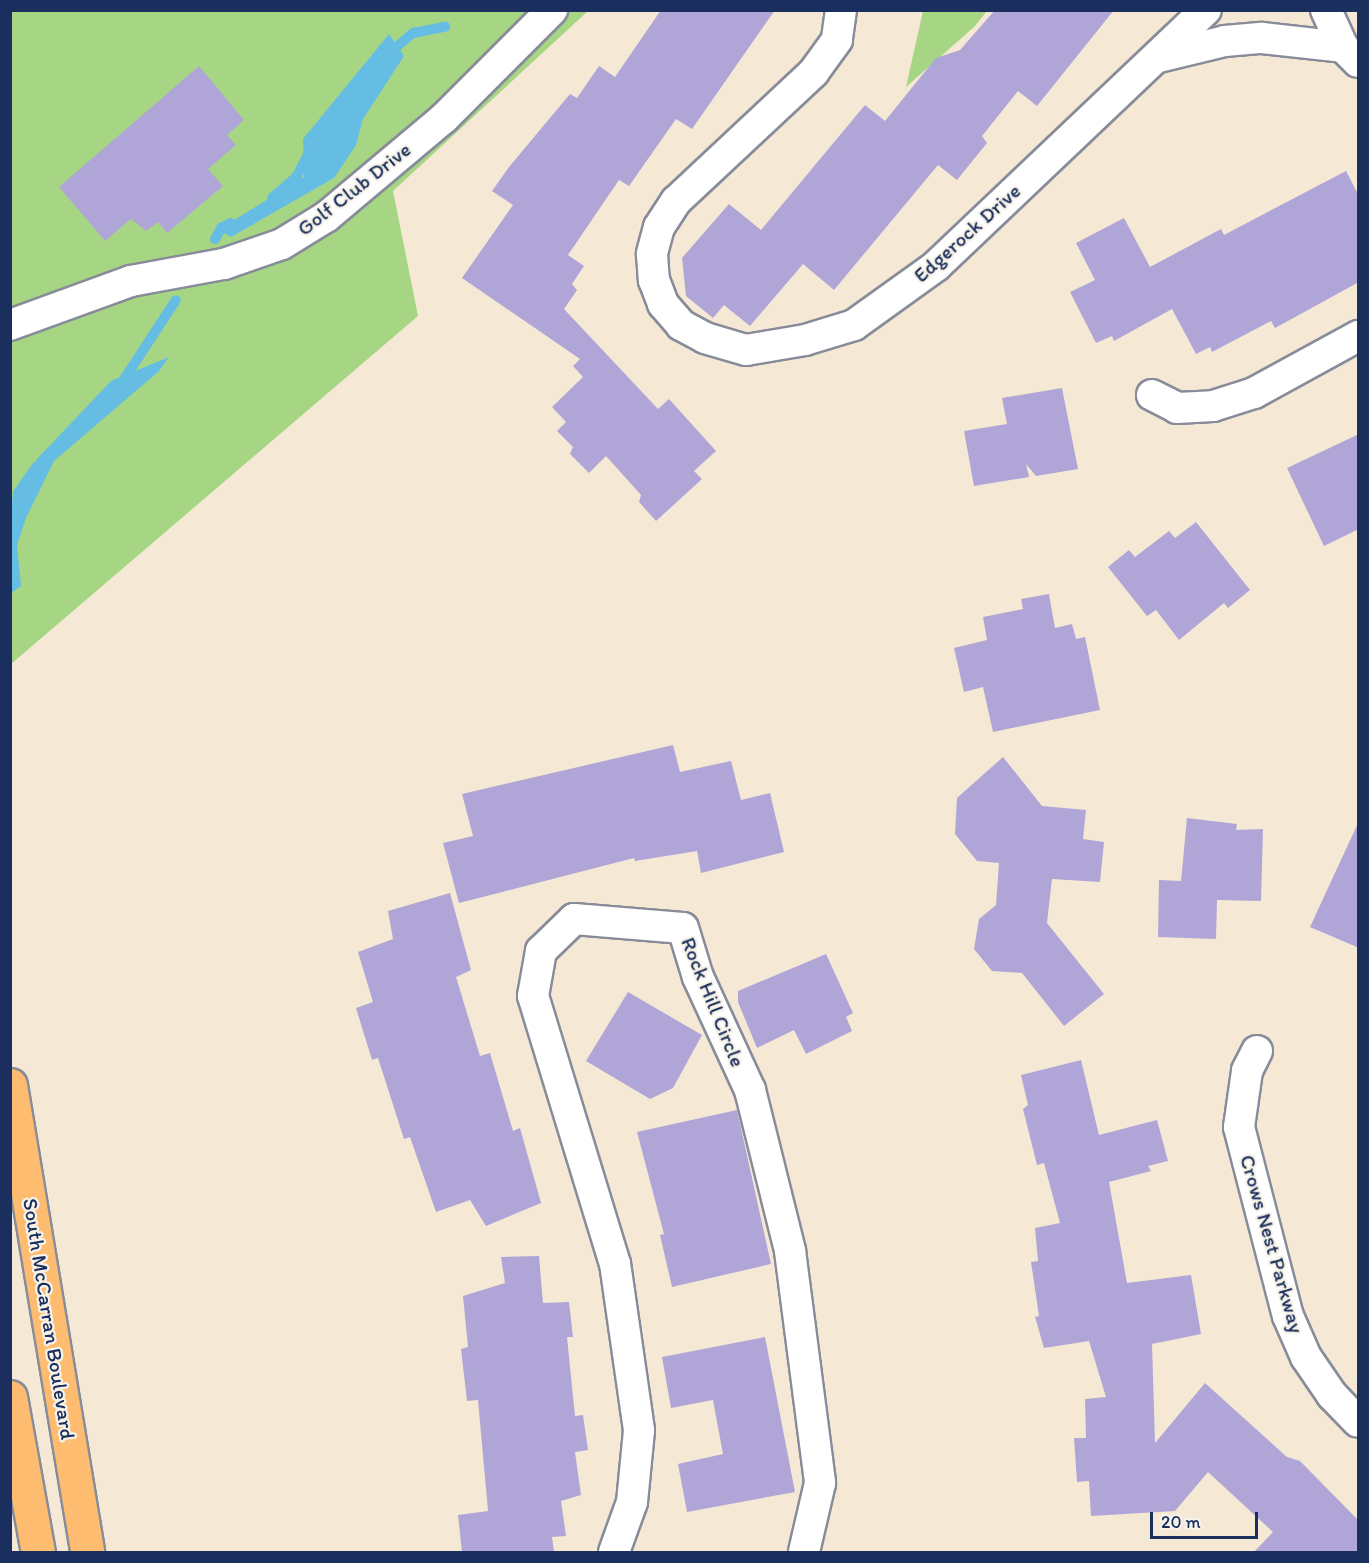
<!DOCTYPE html>
<style>
body{margin:0}
#map{position:relative;width:1369px;height:1563px;overflow:hidden;background:#f5e9d5;font-family:Itim,sans-serif}
div>[style]{position:absolute}
.green>*{inset:0;background:#a6d684}
.water>*{inset:0;background:#66bde3}
.stream>*{height:10px;margin:-5px;padding:0 5px;transform-origin:5px;border-radius:5px;background:#66bde3}
.building>*{inset:0;background:#afa6d7}
.roads{filter:drop-shadow(2px 0 #888c9a) drop-shadow(-2px 0 #888c9a) drop-shadow(0 2px #888c9a) drop-shadow(0 -2px #888c9a)}
.minor>*{height:30px;margin:-15px;padding:0 15px;transform-origin:15px;border-radius:15px;background:#fff}
.primary>*{height:33px;margin:-16.5px;padding:0 16.5px;transform-origin:16.5px;border-radius:16.5px;background:#fdbc70}
span{translate:-50% -50%;white-space:nowrap;text-align:center;line-height:1.15;-webkit-text-stroke:4.5px #f7f3e8;paint-order:stroke}
.street-label{font-size:21px;color:#1b2f5e}
.frame{position:absolute;inset:0;border:12px solid #1b2f5e;pointer-events:none}
.scale{position:absolute;left:1150px;top:1512px;width:108px;height:27px;box-sizing:border-box;border:3px solid #1b2f5e;border-top:0;padding-left:8px;font-size:18px;line-height:21px;white-space:nowrap;color:#1b2f5e;-webkit-text-stroke:4px #f7f3e8;paint-order:stroke}
</style>
<div id="map">
<div class="green">
<div style="clip-path:polygon(11px 11px,588px 11px,393px 191px,418px 316px,11px 664px)"></div>
<div style="clip-path:polygon(923px 11px,987px 11px,974px 27px,906px 87px)"></div>
</div>
<div class="water">
<div style="clip-path:polygon(389px 34px,404px 56px,363px 119px,356px 145px,334px 178px,231px 237px,218px 230px,304px 177px,303px 139px)"></div>
<div style="clip-path:polygon(169px 357px,159px 371px,54px 461px,26px 518px,17px 545px,21px 586px,11px 593px,11px 512px,37px 459px,111px 381px)"></div>
</div>
<div class="stream">
<div style="left:388px;top:54px;width:33px;rotate:-40deg"></div>
<div style="left:413px;top:33px;width:33px;rotate:-11deg"></div>
<div style="left:272px;top:198px;width:33px;rotate:-41deg"></div>
<div style="left:297px;top:176px;width:27px;rotate:-63deg"></div>
<div style="left:215px;top:239px;width:13px;rotate:-61deg"></div>
<div style="left:221px;top:228px;width:11px;rotate:-27deg"></div>
<div style="left:121px;top:384px;width:100px;rotate:-56.8deg"></div>
<div style="left:16px;top:515px;width:22px;rotate:-85deg"></div>
<div style="left:18px;top:493px;width:32px;rotate:-55deg"></div>
</div>
<div class="building">
<div style="clip-path:polygon(661px 10px,775px 10px,692px 129px,676px 119px,629px 186px,619px 180px,568px 255px,584px 266px,572px 284px,577px 290px,564px 309px,658px 409px,669px 399px,716px 451px,694px 471px,702px 479px,656px 521px,639px 502px,641px 495px,606px 456px,589px 473px,570px 454px,573px 447px,557px 431px,566px 422px,552px 407px,583px 377px,573px 366px,580px 359px,462px 278px,513px 205px,492px 191px,509px 167px,570px 94px,577px 98px,599px 66px,615px 77px)"></div>
<div style="clip-path:polygon(995px 10px,1114px 10px,1037px 106px,1018px 91px,982px 136px,987px 143px,957px 180px,938px 165px,834px 290px,803px 264px,750px 326px,724px 305px,713px 318px,686px 296px,682px 258px,729px 204px,761px 230px,865px 105px,885px 121px,936px 58px,960px 50px)"></div>
<div style="clip-path:polygon(199px 66px,244px 120px,227px 135px,236px 145px,208px 169px,223px 186px,167px 233px,158px 222px,146px 231px,131px 219px,105px 241px,59px 187px)"></div>
<div style="clip-path:polygon(1346px 171px,1359px 196px,1359px 282px,1275px 328px,1271px 321px,1212px 352px,1210px 347px,1196px 354px,1172px 309px,1114px 341px,1112px 336px,1096px 343px,1070px 292px,1095px 280px,1076px 243px,1124px 218px,1150px 267px,1221px 229px,1224px 235px)"></div>
<div style="clip-path:polygon(1062px 388px,1078px 469px,1036px 476px,1026px 464px,1029px 477px,974px 486px,964px 431px,1007px 424px,1002px 398px)"></div>
<div style="clip-path:polygon(1359px 434px,1359px 529px,1324px 546px,1287px 468px)"></div>
<div style="clip-path:polygon(1196px 522px,1250px 590px,1228px 608px,1224px 603px,1179px 640px,1156px 610px,1147px 616px,1108px 567px,1129px 550px,1135px 557px,1169px 531px,1175px 538px)"></div>
<div style="clip-path:polygon(1049px 594px,1055px 628px,1072px 624px,1076px 639px,1085px 637px,1100px 710px,993px 732px,983px 687px,964px 692px,954px 648px,987px 640px,983px 617px,1023px 609px,1021px 599px)"></div>
<div style="clip-path:polygon(673px 745px,680px 772px,731px 761px,741px 800px,770px 793px,784px 852px,701px 873px,697px 851px,635px 861px,634px 858px,459px 903px,443px 843px,473px 836px,462px 794px)"></div>
<div style="clip-path:polygon(1003px 757px,1042px 806px,1086px 810px,1083px 839px,1104px 842px,1100px 882px,1052px 879px,1047px 923px,1104px 994px,1064px 1026px,1022px 973px,992px 971px,974px 949px,979px 919px,996px 905px,999px 863px,977px 861px,955px 834px,957px 798px)"></div>
<div style="clip-path:polygon(1187px 818px,1237px 824px,1236px 830px,1263px 829px,1261px 901px,1217px 900px,1216px 939px,1158px 937px,1159px 880px,1181px 881px)"></div>
<div style="clip-path:polygon(1359px 821px,1359px 948px,1310px 927px)"></div>
<div style="clip-path:polygon(450px 893px,471px 970px,456px 977px,480px 1056px,490px 1053px,513px 1131px,520px 1128px,541px 1203px,486px 1226px,470px 1200px,436px 1212px,410px 1137px,404px 1139px,378px 1058px,372px 1060px,356px 1008px,373px 1002px,358px 952px,393px 939px,388px 911px)"></div>
<div style="clip-path:polygon(826px 954px,853px 1013px,846px 1017px,852px 1031px,806px 1054px,794px 1030px,757px 1048px,738px 1002px,738px 991px)"></div>
<div style="clip-path:polygon(628px 992px,702px 1035px,673px 1088px,650px 1099px,586px 1061px)"></div>
<div style="clip-path:polygon(1081px 1060px,1099px 1135px,1157px 1120px,1168px 1161px,1148px 1166px,1151px 1171px,1109px 1182px,1127px 1283px,1191px 1275px,1201px 1334px,1152px 1344px,1155px 1443px,1205px 1383px,1287px 1457px,1300px 1461px,1359px 1521px,1359px 1552px,1254px 1552px,1273px 1532px,1208px 1472px,1175px 1511px,1091px 1516px,1089px 1481px,1077px 1482px,1074px 1438px,1086px 1438px,1085px 1399px,1106px 1397px,1089px 1341px,1044px 1348px,1035px 1317px,1039px 1316px,1031px 1262px,1038px 1261px,1035px 1228px,1060px 1223px,1044px 1163px,1037px 1165px,1023px 1109px,1028px 1105px,1021px 1075px)"></div>
<div style="clip-path:polygon(737px 1110px,771px 1264px,672px 1287px,660px 1235px,664px 1234px,637px 1132px)"></div>
<div style="clip-path:polygon(539px 1256px,543px 1303px,569px 1302px,573px 1337px,567px 1337px,575px 1416px,583px 1415px,588px 1450px,575px 1452px,581px 1495px,561px 1501px,566px 1536px,552px 1537px,554px 1552px,462px 1552px,458px 1515px,488px 1511px,478px 1400px,467px 1401px,461px 1349px,468px 1347px,463px 1296px,505px 1283px,501px 1257px)"></div>
<div style="clip-path:polygon(765px 1337px,795px 1492px,687px 1512px,678px 1464px,723px 1454px,713px 1400px,671px 1408px,662px 1357px)"></div>
</div>
<div class="roads">
<div class="minor">
<div style="left:841px;top:10px;width:30px;rotate:98deg"></div>
<div style="left:837px;top:40px;width:39px;rotate:126deg"></div>
<div style="left:814px;top:72px;width:189px;rotate:136.9deg"></div>
<div style="left:676px;top:201px;width:31px;rotate:123deg"></div>
<div style="left:659px;top:227px;width:28px;rotate:105deg"></div>
<div style="left:652px;top:254px;width:26px;rotate:86deg"></div>
<div style="left:654px;top:280px;width:26px;rotate:69deg"></div>
<div style="left:663px;top:304px;width:28px;rotate:49deg"></div>
<div style="left:681px;top:325px;width:27px;rotate:28deg"></div>
<div style="left:705px;top:338px;width:43px;rotate:16.3deg"></div>
<div style="left:746px;top:350px;width:60px;rotate:-9.6deg"></div>
<div style="left:805px;top:340px;width:51px;rotate:-17deg"></div>
<div style="left:854px;top:325px;width:101px;rotate:-35.7deg"></div>
<div style="left:936px;top:266px;width:372px;rotate:-43.5deg"></div>
<div style="left:1326px;top:10px;width:41px;rotate:65.3deg"></div>
<div style="left:1343px;top:47px;width:21px;rotate:45deg"></div>
<div style="left:1159px;top:57px;width:68px;rotate:-13.6deg"></div>
<div style="left:1225px;top:41px;width:37px;rotate:-5deg"></div>
<div style="left:1262px;top:38px;width:81px;rotate:6.3deg"></div>
<div style="left:10px;top:325px;width:129px;rotate:-20deg"></div>
<div style="left:131px;top:281px;width:95px;rotate:-10.4deg"></div>
<div style="left:224px;top:264px;width:61px;rotate:-19deg"></div>
<div style="left:282px;top:244px;width:52px;rotate:-31.5deg"></div>
<div style="left:326px;top:217px;width:154px;rotate:-40deg"></div>
<div style="left:444px;top:118px;width:153px;rotate:-45deg"></div>
<div style="left:1152px;top:395px;width:28px;rotate:27deg"></div>
<div style="left:1177px;top:408px;width:36px;rotate:-3deg"></div>
<div style="left:1213px;top:406px;width:43px;rotate:-17.6deg"></div>
<div style="left:1254px;top:393px;width:119px;rotate:-28.7deg"></div>
<div style="left:1257px;top:1051px;width:22px;rotate:117deg"></div>
<div style="left:1247px;top:1071px;width:57px;rotate:98.1deg"></div>
<div style="left:1239px;top:1127px;width:195px;rotate:75.5deg"></div>
<div style="left:1288px;top:1316px;width:45px;rotate:66.3deg"></div>
<div style="left:1306px;top:1357px;width:46px;rotate:55.6deg"></div>
<div style="left:1332px;top:1395px;width:37px;rotate:46deg"></div>
<div style="left:614px;top:1552px;width:53px;rotate:-70.2deg"></div>
<div style="left:632px;top:1502px;width:72px;rotate:-84.4deg"></div>
<div style="left:639px;top:1430px;width:168px;rotate:-98.2deg"></div>
<div style="left:615px;top:1264px;width:280px;rotate:-107deg"></div>
<div style="left:533px;top:996px;width:46px;rotate:-79.9deg"></div>
<div style="left:541px;top:951px;width:46px;rotate:-44.1deg"></div>
<div style="left:574px;top:919px;width:109px;rotate:4.7deg"></div>
<div style="left:683px;top:928px;width:51px;rotate:73deg"></div>
<div style="left:698px;top:977px;width:124px;rotate:65.3deg"></div>
<div style="left:750px;top:1090px;width:166px;rotate:76deg"></div>
<div style="left:790px;top:1251px;width:234px;rotate:82.6deg"></div>
<div style="left:820px;top:1483px;width:71px;rotate:103.1deg"></div>
</div>
<div class="primary">
<div style="left:10px;top:1085px;width:473px;rotate:80.6deg"></div>
<div style="left:10px;top:1397px;width:158px;rotate:79.8deg"></div>
</div>
</div>
<div class="street-label">
<span style="left:354px;top:189px;rotate:-38deg">Golf Club Drive</span>
<span style="left:967px;top:233px;rotate:-42deg">Edgerock Drive</span>
<span style="left:713px;top:1002px;rotate:68deg">Rock Hill Circle</span>
<span style="left:1272px;top:1244px;rotate:74deg">Crows Nest Parkway</span>
<span style="left:49px;top:1319px;rotate:81deg">South McCarran Boulevard</span>
</div>
<div class="frame"></div>
<div class="scale">20 m</div>
</div>
